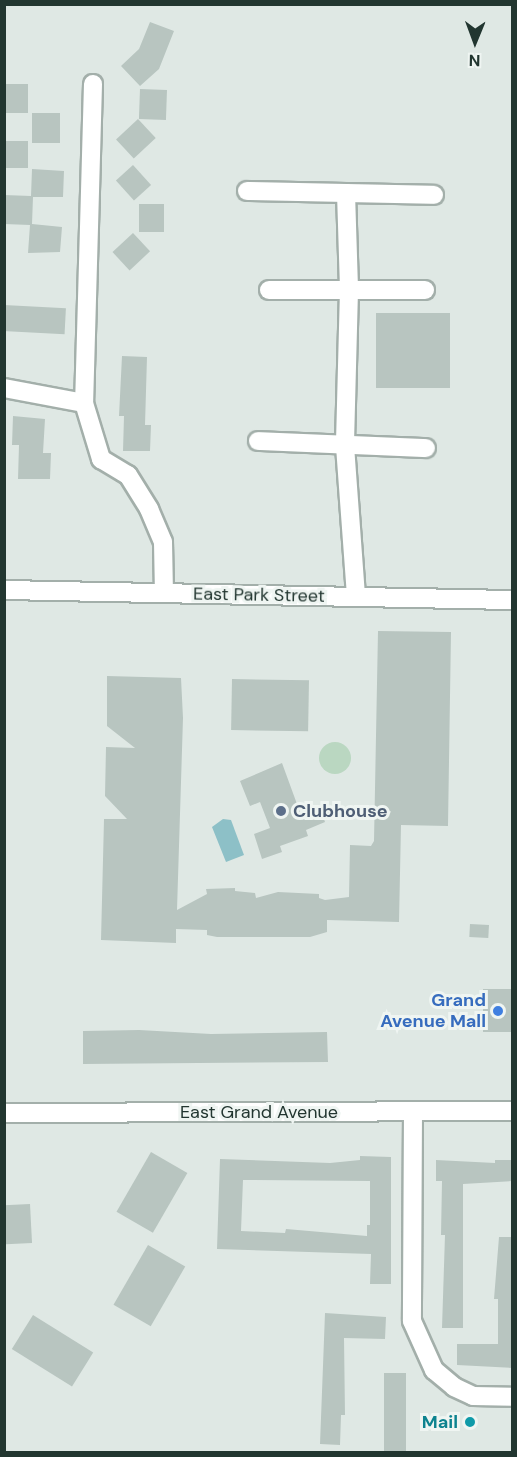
<!DOCTYPE html>
<style>
body{margin:0}
#map{position:relative;width:517px;height:1457px;overflow:hidden;background:#dfe8e4;font-family:"DM Sans",sans-serif}
div>[style]{position:absolute}
.green>*{inset:0;background:#bad7c1}
.round{border-radius:50%}
.water>*{inset:0;background:#8dc0c7}
.building>*{inset:0;background:#b8c5c0;transform-origin:0 0}
.roads{filter:drop-shadow(2px 0 #a3afaa) drop-shadow(-2px 0 #a3afaa) drop-shadow(0 2px #a3afaa) drop-shadow(0 -2px #a3afaa)}
.minor>*{height:18px;margin:-9px;padding:0 9px;transform-origin:9px;border-radius:9px;background:#fff}
.dots>*{width:16px;height:16px;translate:-50% -50%;box-sizing:border-box;border:3px solid #eff5f2;border-radius:50%}
span{translate:-50% -50%;white-space:nowrap;text-align:center;line-height:1.15;-webkit-text-stroke:6px #eff5f2;paint-order:stroke}
.street-label{font-size:18px;color:#223630}
.service-label{font-size:18px;color:#4e5e75;font-weight:700}
.left{translate:0 -50%;text-align:left}
.shop-label{font-size:18px;color:#366cbe;font-weight:700}
.right{translate:-100% -50%;text-align:right}
.culture-label{font-size:18px;color:#0d838f;font-weight:700}
.frame{position:absolute;inset:0;border:6px solid #223630;pointer-events:none}
.north{position:absolute;left:445px;top:12px;width:60px;height:60px;-webkit-text-stroke:4px #eff5f2;paint-order:stroke;rotate:181deg;font-size:16px;font-weight:700;line-height:24px;text-align:center;color:#223630}
.north::after{content:'';display:block;margin:auto;width:21px;height:27px;background:#223630;clip-path:polygon(50% 0,100% 100%,50% 72%,0 100%)}
</style>
<div id="map">
<div class="green">
<div class="round" style="left:319px;top:742px;width:32px;height:32px"></div>
</div>
<div class="water">
<div style="clip-path:polygon(223px 819px,231px 820px,244px 855px,226px 862px,212px 827px)"></div>
</div>
<div class="building">
<div style="clip-path:polygon(150px 22px,174px 31px,159px 69px,140px 86px,121px 66px,139px 49px)"></div>
<div style="left:4px;top:84px;width:24px;height:29px"></div>
<div style="left:140px;top:89px;width:27px;height:30px;rotate:2deg"></div>
<div style="left:32px;top:113px;width:28px;height:30px"></div>
<div style="left:138px;top:119px;width:26px;height:30px;rotate:47deg"></div>
<div style="left:4px;top:141px;width:24px;height:27px"></div>
<div style="left:133px;top:165px;width:27px;height:23px;rotate:48deg"></div>
<div style="clip-path:polygon(32px 169px,64px 171px,63px 197px,33px 197px,32px 224px,62px 227px,60px 252px,28px 253px,30px 225px,4px 224px,4px 195px,31px 196px)"></div>
<div style="left:139px;top:204px;width:25px;height:28px"></div>
<div style="left:133px;top:233px;width:25px;height:28px;rotate:47deg"></div>
<div style="left:4px;top:305px;width:62px;height:26px;rotate:3deg"></div>
<div style="left:376px;top:313px;width:74px;height:75px"></div>
<div style="clip-path:polygon(122px 356px,147px 357px,145px 425px,151px 425px,150px 451px,123px 451px,124px 416px,119px 416px)"></div>
<div style="clip-path:polygon(13px 416px,45px 419px,43px 453px,51px 453px,50px 479px,18px 479px,19px 445px,12px 445px)"></div>
<div style="clip-path:polygon(378px 631px,451px 632px,448px 826px,401px 825px,399px 922px,327px 920px,327px 932px,310px 937px,217px 937px,207px 935px,207px 930px,176px 929px,176px 943px,101px 940px,104px 819px,127px 819px,105px 796px,106px 747px,135px 748px,107px 726px,107px 676px,181px 678px,183px 718px,177px 910px,207px 894px,206px 889px,235px 888px,235px 891px,255px 893px,256px 898px,278px 892px,319px 894px,319px 898px,325px 900px,349px 897px,350px 845px,371px 846px,374px 841px)"></div>
<div style="left:232px;top:679px;width:77px;height:51px;rotate:1deg"></div>
<div style="clip-path:polygon(282px 763px,301px 815px,320px 808px,325px 822px,306px 830px,308px 836px,280px 846px,282px 852px,262px 859px,254px 834px,270px 828px,260px 802px,250px 806px,240px 781px)"></div>
<div style="left:470px;top:924px;width:19px;height:13px;rotate:3deg"></div>
<div style="left:483px;top:989px;width:30px;height:43px"></div>
<div style="clip-path:polygon(139px 1030px,211px 1034px,327px 1032px,328px 1062px,83px 1064px,83px 1031px)"></div>
<div style="left:151px;top:1152px;width:42px;height:69px;rotate:30deg"></div>
<div style="clip-path:polygon(evenodd,360px 1156px,391px 1157px,391px 1284px,370px 1284px,371px 1254px,217px 1249px,220px 1159px,330px 1163px,360px 1160px,360px 1156px,243px 1180px,370px 1181px,370px 1225px,367px 1225px,367px 1236px,286px 1229px,285px 1233px,241px 1231px,243px 1180px)"></div>
<div style="clip-path:polygon(436px 1160px,495px 1163px,495px 1160px,513px 1160px,513px 1181px,463px 1184px,463px 1328px,442px 1328px,445px 1235px,441px 1235px,442px 1181px,436px 1181px)"></div>
<div style="left:30px;top:1204px;width:39px;height:26px;rotate:87deg"></div>
<div style="clip-path:polygon(499px 1237px,513px 1237px,513px 1368px,457px 1365px,457px 1344px,498px 1344px,498px 1299px,494px 1299px)"></div>
<div style="left:148px;top:1245px;width:43px;height:69px;rotate:30deg"></div>
<div style="clip-path:polygon(325px 1313px,386px 1317px,385px 1339px,344px 1338px,345px 1415px,341px 1415px,340px 1445px,320px 1444px)"></div>
<div style="left:33px;top:1315px;width:71px;height:40px;rotate:32deg"></div>
<div style="left:384px;top:1373px;width:22px;height:79px"></div>
</div>
<div class="roads">
<div class="minor">
<div style="left:93px;top:84px;width:319px;rotate:91.6deg"></div>
<div style="left:84px;top:403px;width:59px;rotate:73.1deg"></div>
<div style="left:101px;top:459px;width:31px;rotate:31deg"></div>
<div style="left:128px;top:475px;width:40px;rotate:58deg"></div>
<div style="left:149px;top:509px;width:36px;rotate:67deg"></div>
<div style="left:163px;top:542px;width:51px;rotate:88.9deg"></div>
<div style="left:247px;top:191px;width:187px;rotate:1.2deg"></div>
<div style="left:346px;top:193px;width:97px;rotate:88.2deg"></div>
<div style="left:349px;top:290px;width:156px;rotate:91.5deg"></div>
<div style="left:345px;top:446px;width:151px;rotate:85.8deg"></div>
<div style="left:269px;top:290px;width:156px"></div>
<div style="left:4px;top:388px;width:81px;rotate:10.6deg"></div>
<div style="left:258px;top:441px;width:168px;rotate:2.4deg"></div>
<div style="left:4px;top:590px;width:508px;rotate:1.13deg"></div>
<div style="left:413px;top:1112px;width:209px;rotate:90.3deg"></div>
<div style="left:412px;top:1321px;width:54px;rotate:65.8deg"></div>
<div style="left:434px;top:1370px;width:26px;rotate:40deg"></div>
<div style="left:454px;top:1387px;width:21px;rotate:25deg"></div>
<div style="left:473px;top:1396px;width:39px;rotate:1deg"></div>
<div style="left:4px;top:1113px;width:508px;rotate:-0.23deg"></div>
</div>
</div>
<div class="dots">
<div style="left:281px;top:811px;background:#5c6f8a"></div>
<div style="left:498px;top:1011px;background:#3f7fe0"></div>
<div style="left:470px;top:1422px;background:#0f9aa8"></div>
</div>
<div class="street-label">
<span style="left:259px;top:595px;rotate:1deg">East Park Street</span>
<span style="left:259px;top:1112px">East Grand Avenue</span>
</div>
<div class="service-label">
<span class="left" style="left:293px;top:811px">Clubhouse</span>
</div>
<div class="shop-label">
<span class="right" style="left:486px;top:1011px">Grand<br>Avenue Mall</span>
</div>
<div class="culture-label">
<span class="right" style="left:458px;top:1422px">Mail</span>
</div>
<div class="frame"></div>
<div class="north">N</div>
</div>
